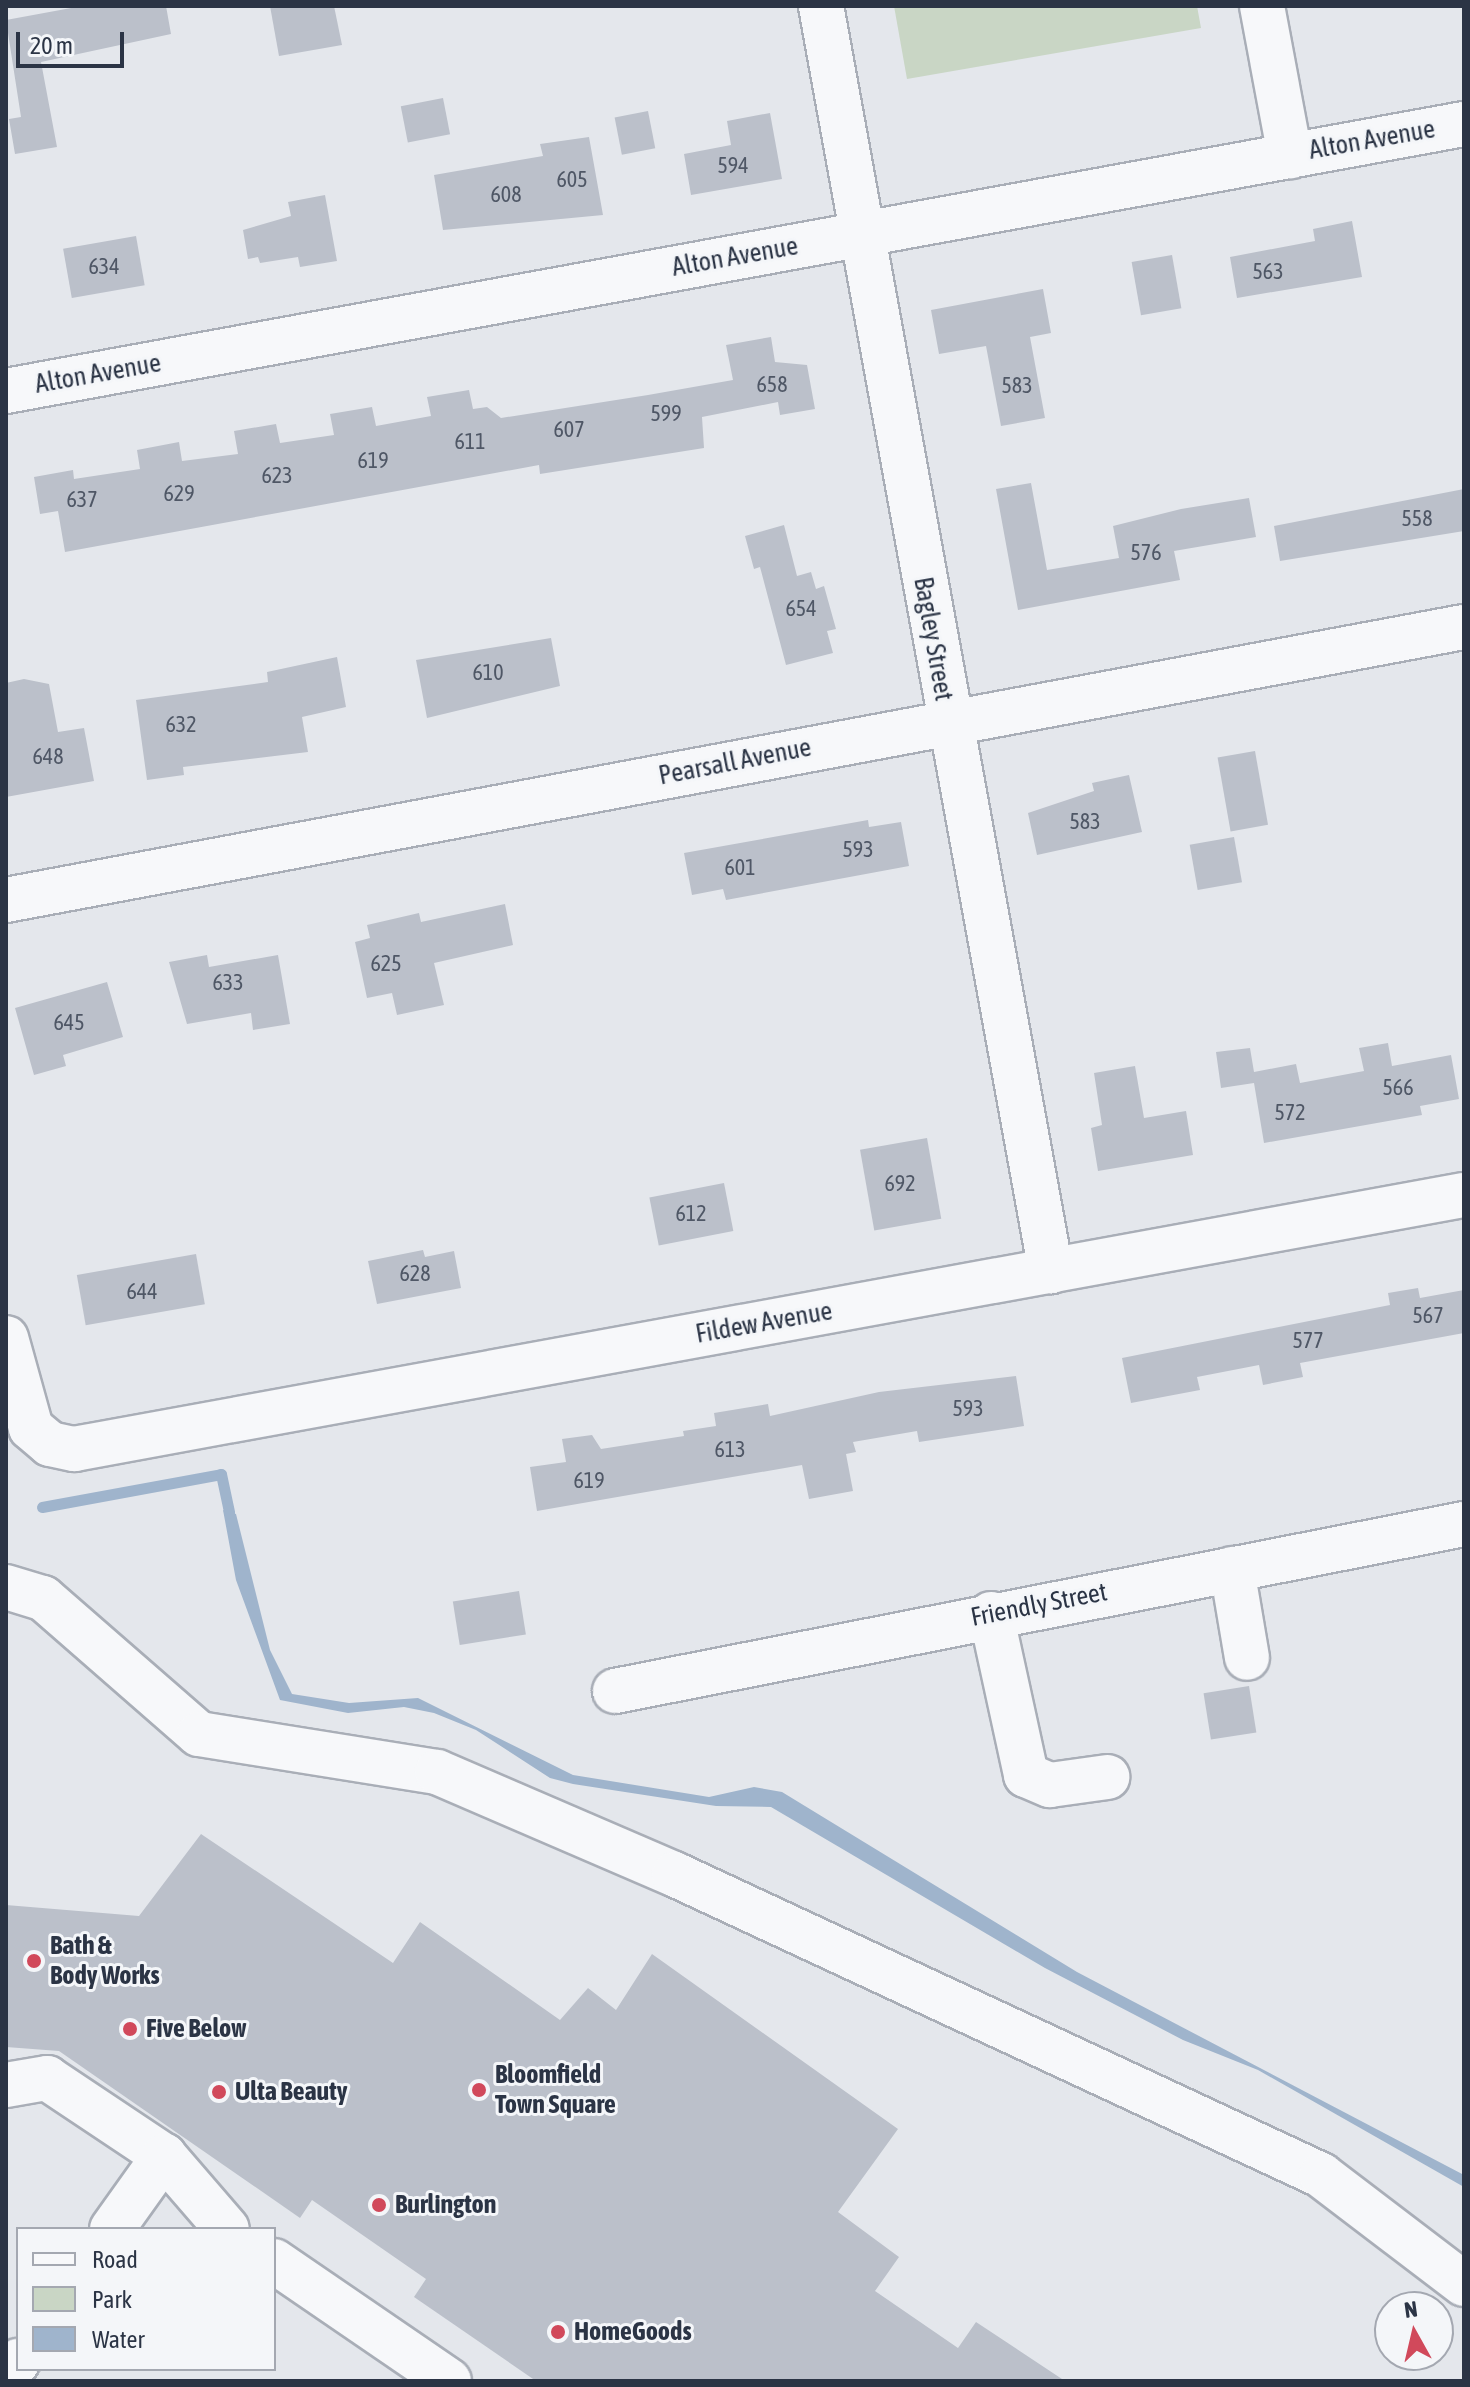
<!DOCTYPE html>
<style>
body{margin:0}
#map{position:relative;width:1470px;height:2387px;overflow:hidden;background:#e4e7ec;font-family:"Asap Condensed",sans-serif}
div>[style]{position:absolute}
.green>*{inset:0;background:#c9d6c5}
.water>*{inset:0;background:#9fb4cc}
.stream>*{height:11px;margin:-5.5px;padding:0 5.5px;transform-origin:5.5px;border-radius:5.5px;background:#9fb4cc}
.building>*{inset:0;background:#bbc0ca;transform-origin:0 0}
.roads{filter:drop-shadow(2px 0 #a9aeb7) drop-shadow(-2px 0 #a9aeb7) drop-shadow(0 2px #a9aeb7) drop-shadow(0 -2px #a9aeb7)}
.minor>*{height:44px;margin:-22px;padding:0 22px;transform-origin:22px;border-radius:22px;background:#f7f8fa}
.dots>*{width:22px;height:22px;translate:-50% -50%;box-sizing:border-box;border:4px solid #f4f6f9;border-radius:50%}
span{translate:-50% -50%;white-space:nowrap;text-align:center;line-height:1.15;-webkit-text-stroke:6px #f4f6f9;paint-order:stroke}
.number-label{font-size:22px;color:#4f5766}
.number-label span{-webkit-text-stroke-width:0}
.street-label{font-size:26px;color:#2b3445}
.poi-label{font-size:26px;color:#2b3445;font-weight:700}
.left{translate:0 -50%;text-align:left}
.frame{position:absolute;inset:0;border:8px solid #2b3445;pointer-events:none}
.legend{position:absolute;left:16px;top:2227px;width:260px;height:144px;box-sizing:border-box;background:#f4f6f9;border:2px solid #a4a8b1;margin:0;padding:10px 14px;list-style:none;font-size:24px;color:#2b3445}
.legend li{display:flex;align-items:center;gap:16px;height:40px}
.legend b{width:40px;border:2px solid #a4a8b1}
.north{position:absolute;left:1374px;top:2291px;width:80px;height:80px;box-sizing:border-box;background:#f4f6f9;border:2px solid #a4a8b1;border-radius:50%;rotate:352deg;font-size:22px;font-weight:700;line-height:32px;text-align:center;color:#2b3445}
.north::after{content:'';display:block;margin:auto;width:28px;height:36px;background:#d1495b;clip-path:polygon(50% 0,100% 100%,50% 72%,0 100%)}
.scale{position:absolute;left:16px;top:32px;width:108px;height:36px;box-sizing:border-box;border:4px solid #2b3445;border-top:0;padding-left:10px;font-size:24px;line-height:28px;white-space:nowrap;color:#2b3445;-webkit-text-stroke:6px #f4f6f9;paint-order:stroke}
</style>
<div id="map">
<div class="green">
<div style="clip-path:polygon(894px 6px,1197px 6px,1201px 28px,907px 79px)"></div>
</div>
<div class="water">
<div style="clip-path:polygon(223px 1510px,236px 1514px,270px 1650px,292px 1694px,349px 1703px,418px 1698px,573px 1775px,709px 1797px,754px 1787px,782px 1792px,1077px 1972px,1464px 2175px,1464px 2187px,1258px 2070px,1183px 2040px,1045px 1968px,771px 1807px,716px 1806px,573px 1784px,550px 1778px,476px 1730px,434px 1713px,404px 1707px,348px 1713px,280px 1700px,236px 1580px)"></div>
</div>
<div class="stream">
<div style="left:42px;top:1507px;width:182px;rotate:-10.4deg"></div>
<div style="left:221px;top:1474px;width:39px;rotate:78deg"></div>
</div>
<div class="building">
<div style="clip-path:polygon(82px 6px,166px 6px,171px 34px,41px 62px,57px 147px,15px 154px,9px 119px,21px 117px,6px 20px)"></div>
<div style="clip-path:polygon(270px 6px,334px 6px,342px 45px,279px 56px)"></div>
<div style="left:443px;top:98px;width:37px;height:43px;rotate:79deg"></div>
<div style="left:648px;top:111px;width:38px;height:34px;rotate:79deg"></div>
<div style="clip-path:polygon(770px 113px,782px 179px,691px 195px,684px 154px,731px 145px,727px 121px)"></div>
<div style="clip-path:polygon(589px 137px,603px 215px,443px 230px,434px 175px,543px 156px,540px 144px)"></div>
<div style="clip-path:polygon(325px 195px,337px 261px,300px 267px,298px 257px,260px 263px,258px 257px,248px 259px,243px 230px,291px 216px,288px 202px)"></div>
<div style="clip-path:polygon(1352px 221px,1362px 277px,1237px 298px,1230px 257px,1315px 241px,1313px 229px)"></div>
<div style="left:136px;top:236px;width:50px;height:74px;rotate:80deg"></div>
<div style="left:1172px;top:255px;width:54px;height:41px;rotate:80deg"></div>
<div style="clip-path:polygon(1043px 289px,1051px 333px,1030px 337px,1045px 418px,1001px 426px,986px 346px,939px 354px,931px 310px)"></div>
<div style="clip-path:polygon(771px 337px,775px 362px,807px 365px,815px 409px,780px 415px,778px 402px,702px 417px,704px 448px,540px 474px,539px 465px,65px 552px,58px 511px,40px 514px,34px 477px,73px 470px,74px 479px,140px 469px,137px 450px,179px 442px,182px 461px,238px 454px,234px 431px,276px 424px,280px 443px,334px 435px,330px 414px,372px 407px,376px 426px,431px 416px,427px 397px,469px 390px,473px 409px,487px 407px,501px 418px,648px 395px,733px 380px,726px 345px)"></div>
<div style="clip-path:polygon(1031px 483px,1047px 570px,1119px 558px,1113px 526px,1181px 509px,1249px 498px,1256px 537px,1174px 551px,1180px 580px,1018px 610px,996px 489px)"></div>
<div style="clip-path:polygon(1464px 489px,1464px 531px,1280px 561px,1274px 526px)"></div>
<div style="clip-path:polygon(784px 525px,797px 576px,811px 572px,816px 589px,824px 586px,836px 629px,827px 631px,833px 653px,786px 665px,760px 567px,754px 569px,745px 536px)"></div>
<div style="clip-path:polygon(551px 638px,560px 686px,427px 718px,416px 660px)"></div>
<div style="clip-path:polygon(337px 657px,346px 707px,302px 717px,308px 752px,183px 767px,184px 775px,147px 780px,136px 700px,268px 682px,267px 672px)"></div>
<div style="clip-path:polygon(24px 679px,49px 684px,58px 732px,84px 728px,94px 781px,6px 797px,6px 683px)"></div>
<div style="left:1255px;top:751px;width:75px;height:38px;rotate:80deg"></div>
<div style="clip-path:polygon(1129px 775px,1142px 832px,1037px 855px,1028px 813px,1094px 791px,1092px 783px)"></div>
<div style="clip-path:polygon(868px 820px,869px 827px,901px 822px,909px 866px,726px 900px,723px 889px,692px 895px,684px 853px)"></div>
<div style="left:1234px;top:837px;width:46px;height:45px;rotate:80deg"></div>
<div style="clip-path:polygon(505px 904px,513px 945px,434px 963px,444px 1005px,397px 1015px,392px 993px,367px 998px,355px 942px,370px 938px,367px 925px,419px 913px,421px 922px)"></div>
<div style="clip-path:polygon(207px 955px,209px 967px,278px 955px,290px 1024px,253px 1030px,251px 1013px,187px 1024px,169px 962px)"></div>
<div style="clip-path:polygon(107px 982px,123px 1037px,63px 1055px,66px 1066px,34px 1075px,15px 1008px)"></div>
<div style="clip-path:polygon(1388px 1043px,1392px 1066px,1451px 1055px,1459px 1099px,1420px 1106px,1422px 1115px,1264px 1143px,1254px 1083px,1221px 1088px,1216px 1052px,1250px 1048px,1254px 1072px,1296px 1064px,1300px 1083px,1364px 1071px,1359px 1048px)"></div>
<div style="clip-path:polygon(1135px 1066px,1144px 1118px,1186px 1111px,1193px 1155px,1098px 1171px,1091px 1128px,1102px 1125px,1094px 1073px)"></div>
<div style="left:927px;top:1138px;width:82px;height:68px;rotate:80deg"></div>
<div style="left:724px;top:1183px;width:49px;height:76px;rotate:79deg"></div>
<div style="clip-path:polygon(423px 1250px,425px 1257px,454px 1251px,461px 1288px,377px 1304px,368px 1261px)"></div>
<div style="left:196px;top:1254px;width:51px;height:121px;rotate:80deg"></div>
<div style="clip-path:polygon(1418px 1288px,1420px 1298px,1464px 1290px,1464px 1333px,1300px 1363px,1303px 1377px,1263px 1385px,1259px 1365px,1197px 1377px,1200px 1390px,1131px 1403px,1122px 1358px,1390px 1305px,1388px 1293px)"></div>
<div style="clip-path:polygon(1016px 1376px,1024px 1426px,919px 1442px,917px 1431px,853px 1442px,856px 1452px,846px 1454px,853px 1491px,809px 1499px,802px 1465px,537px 1511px,530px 1467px,566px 1462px,562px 1439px,592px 1435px,601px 1449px,684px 1436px,683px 1431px,716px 1426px,714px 1413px,768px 1404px,770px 1416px,879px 1392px)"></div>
<div style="left:519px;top:1591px;width:44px;height:67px;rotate:81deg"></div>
<div style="left:1249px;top:1686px;width:47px;height:46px;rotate:81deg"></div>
<div style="clip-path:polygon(201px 1834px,393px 1963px,420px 1922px,560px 2020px,588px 1988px,616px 2010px,652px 1954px,898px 2129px,838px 2212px,899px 2257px,875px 2291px,958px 2348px,976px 2322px,1065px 2381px,536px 2381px,414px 2297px,426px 2279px,312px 2200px,300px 2218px,59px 2051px,6px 2047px,6px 1905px,139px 1916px)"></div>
</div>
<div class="roads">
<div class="minor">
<div style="left:821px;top:6px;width:1286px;rotate:79.7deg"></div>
<div style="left:1262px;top:6px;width:153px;rotate:79.4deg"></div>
<div style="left:6px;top:391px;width:1482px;rotate:-10.38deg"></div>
<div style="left:6px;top:900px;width:1483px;rotate:-10.61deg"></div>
<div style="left:6px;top:1338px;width:93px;rotate:74.5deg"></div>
<div style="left:31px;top:1428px;width:25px;rotate:40deg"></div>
<div style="left:50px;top:1444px;width:25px;rotate:12deg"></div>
<div style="left:74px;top:1449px;width:1413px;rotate:-10.36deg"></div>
<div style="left:1232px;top:1569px;width:90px;rotate:80.4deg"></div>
<div style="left:6px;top:1587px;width:39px;rotate:17deg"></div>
<div style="left:43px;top:1598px;width:207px;rotate:41.1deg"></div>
<div style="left:199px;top:1734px;width:241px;rotate:9.1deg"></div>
<div style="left:437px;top:1772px;width:258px;rotate:23.3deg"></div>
<div style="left:674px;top:1874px;width:714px;rotate:24.95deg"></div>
<div style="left:1321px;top:2175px;width:180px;rotate:37.3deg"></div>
<div style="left:991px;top:1614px;width:165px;rotate:77.7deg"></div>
<div style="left:1026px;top:1775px;width:26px;rotate:23deg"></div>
<div style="left:1050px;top:1785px;width:58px;rotate:-8deg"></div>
<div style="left:615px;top:1691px;width:865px;rotate:-11.13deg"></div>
<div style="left:6px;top:2085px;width:42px;rotate:-9.7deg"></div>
<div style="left:47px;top:2078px;width:141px;rotate:33.7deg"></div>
<div style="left:164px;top:2156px;width:96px;rotate:49.2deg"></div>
<div style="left:112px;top:2229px;width:90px;rotate:-54.5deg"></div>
<div style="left:274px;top:2261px;width:212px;rotate:34.4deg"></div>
<div style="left:6px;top:2378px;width:21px;rotate:-55deg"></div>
</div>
</div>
<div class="dots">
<div style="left:34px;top:1961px;background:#d1495b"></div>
<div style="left:130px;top:2029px;background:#d1495b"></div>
<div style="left:479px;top:2090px;background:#d1495b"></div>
<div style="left:219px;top:2092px;background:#d1495b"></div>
<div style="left:379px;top:2205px;background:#d1495b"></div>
<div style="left:558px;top:2332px;background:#d1495b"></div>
</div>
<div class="number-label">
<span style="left:733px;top:166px">594</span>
<span style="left:572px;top:180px">605</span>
<span style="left:506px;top:195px">608</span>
<span style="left:104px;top:267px">634</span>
<span style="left:1268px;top:272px">563</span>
<span style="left:772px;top:385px">658</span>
<span style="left:1017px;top:386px">583</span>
<span style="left:666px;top:414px">599</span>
<span style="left:569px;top:430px">607</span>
<span style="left:470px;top:442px">611</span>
<span style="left:373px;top:461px">619</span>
<span style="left:277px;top:476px">623</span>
<span style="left:179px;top:494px">629</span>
<span style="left:82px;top:500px">637</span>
<span style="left:1417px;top:519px">558</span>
<span style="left:1146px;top:553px">576</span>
<span style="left:801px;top:609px">654</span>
<span style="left:488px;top:673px">610</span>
<span style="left:181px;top:725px">632</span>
<span style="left:48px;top:757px">648</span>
<span style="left:1085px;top:822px">583</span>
<span style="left:858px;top:850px">593</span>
<span style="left:740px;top:868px">601</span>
<span style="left:386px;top:964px">625</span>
<span style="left:228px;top:983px">633</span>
<span style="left:69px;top:1023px">645</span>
<span style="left:1398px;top:1088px">566</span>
<span style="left:1290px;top:1113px">572</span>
<span style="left:900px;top:1184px">692</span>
<span style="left:691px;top:1214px">612</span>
<span style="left:415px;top:1274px">628</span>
<span style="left:142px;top:1292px">644</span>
<span style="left:1428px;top:1316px">567</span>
<span style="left:1308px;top:1341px">577</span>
<span style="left:968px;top:1409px">593</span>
<span style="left:730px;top:1450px">613</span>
<span style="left:589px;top:1481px">619</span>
</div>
<div class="street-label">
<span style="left:1372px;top:140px;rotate:-10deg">Alton Avenue</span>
<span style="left:735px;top:257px;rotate:-10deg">Alton Avenue</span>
<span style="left:98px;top:374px;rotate:-10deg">Alton Avenue</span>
<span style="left:933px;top:639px;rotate:80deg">Bagley Street</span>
<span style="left:735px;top:762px;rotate:-11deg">Pearsall Avenue</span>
<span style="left:764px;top:1323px;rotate:-10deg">Fildew Avenue</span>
<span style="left:1039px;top:1605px;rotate:-11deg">Friendly Street</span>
</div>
<div class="poi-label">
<span class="left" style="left:50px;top:1961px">Bath &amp;<br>Body Works</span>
<span class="left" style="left:146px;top:2029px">Five Below</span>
<span class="left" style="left:495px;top:2090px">Bloomfield<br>Town Square</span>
<span class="left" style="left:235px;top:2092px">Ulta Beauty</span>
<span class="left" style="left:395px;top:2205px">Burlington</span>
<span class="left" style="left:574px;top:2332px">HomeGoods</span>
</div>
<div class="frame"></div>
<ul class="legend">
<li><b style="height:10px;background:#f7f8fa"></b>Road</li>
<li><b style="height:22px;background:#c9d6c5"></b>Park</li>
<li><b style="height:22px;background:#9fb4cc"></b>Water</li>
</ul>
<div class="north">N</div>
<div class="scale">20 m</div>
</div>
